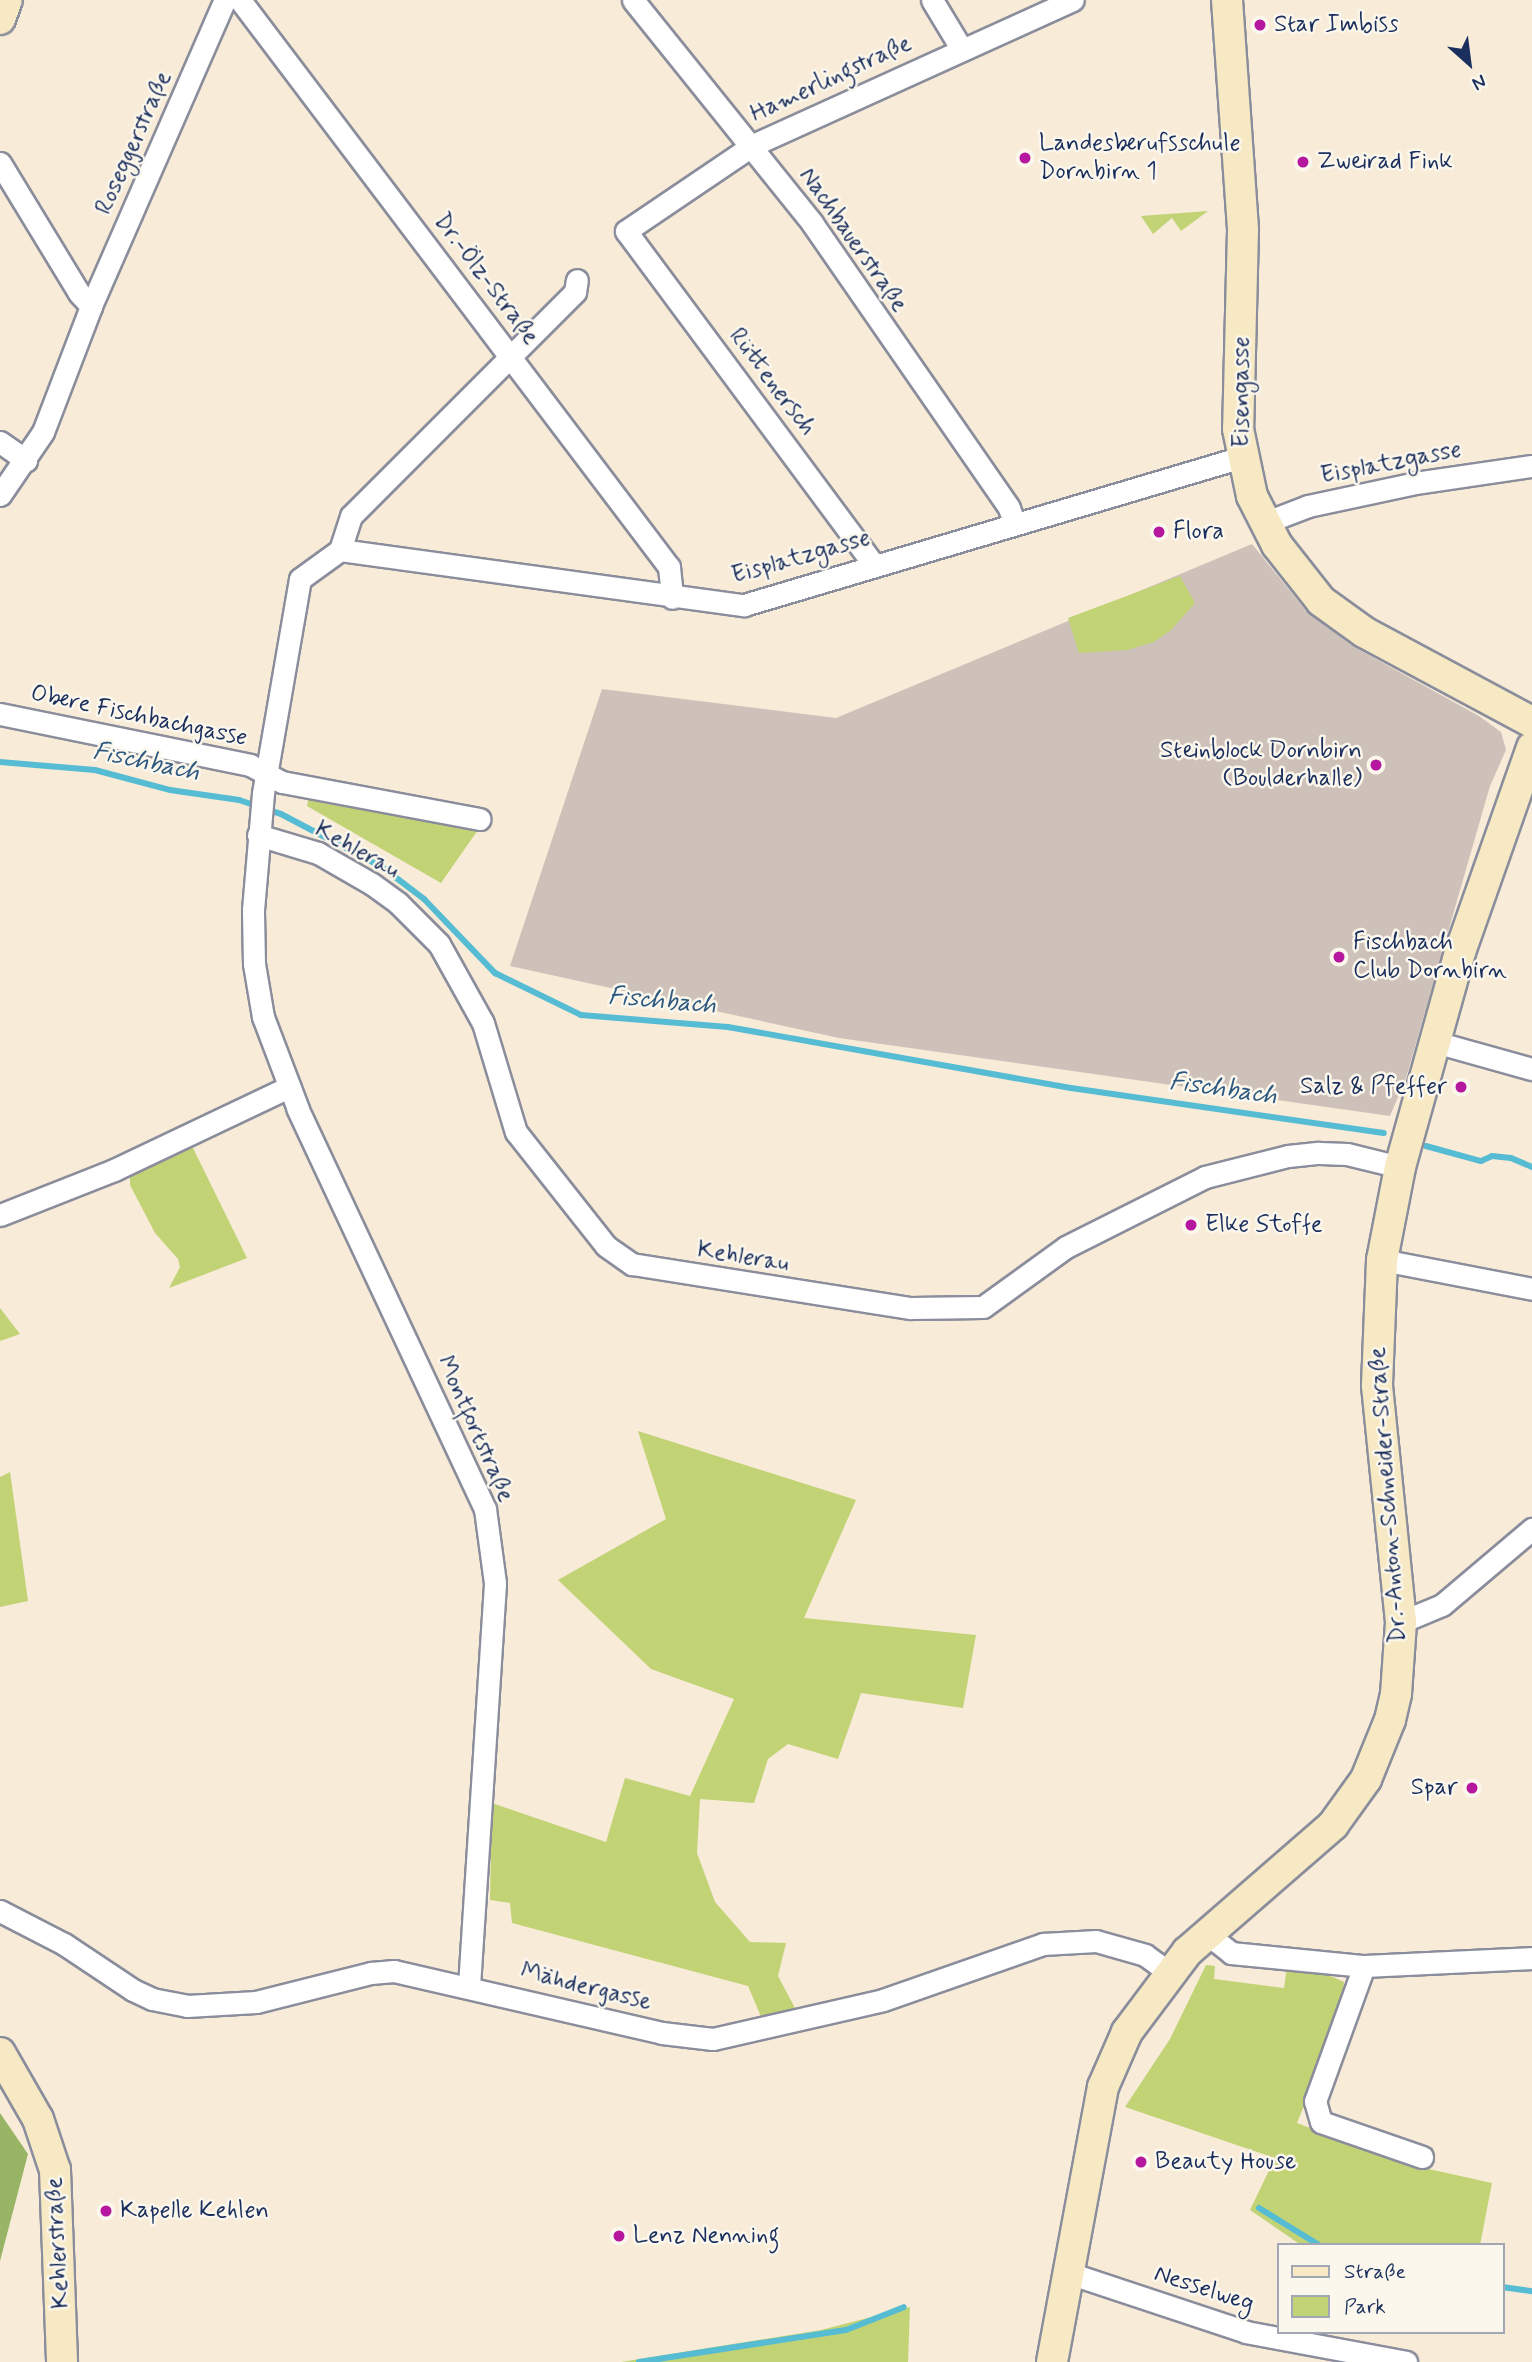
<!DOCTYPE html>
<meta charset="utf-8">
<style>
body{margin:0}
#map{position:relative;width:1532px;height:2362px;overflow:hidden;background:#f8ebd8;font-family:Mynerve,sans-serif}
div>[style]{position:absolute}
.industrial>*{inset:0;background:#cec1ba}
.green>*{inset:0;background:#c1d375}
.forest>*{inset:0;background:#98b566}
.stream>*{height:6px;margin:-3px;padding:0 3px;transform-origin:3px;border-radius:3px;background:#56bcd3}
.roads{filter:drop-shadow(2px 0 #8a8d9b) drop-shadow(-2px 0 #8a8d9b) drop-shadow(0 2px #8a8d9b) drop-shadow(0 -2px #8a8d9b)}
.street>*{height:21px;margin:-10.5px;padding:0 10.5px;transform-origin:10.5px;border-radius:10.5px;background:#fff}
.secondary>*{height:30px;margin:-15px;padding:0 15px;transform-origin:15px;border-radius:15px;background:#f6e9c3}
.dots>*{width:19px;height:19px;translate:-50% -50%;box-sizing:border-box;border:4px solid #fbf7ec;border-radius:50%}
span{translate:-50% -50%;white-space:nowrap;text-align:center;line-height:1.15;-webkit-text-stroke:5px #fbf7ec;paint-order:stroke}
.poi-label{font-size:24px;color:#1b2f5e}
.left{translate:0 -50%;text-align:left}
.right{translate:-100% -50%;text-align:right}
.street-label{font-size:24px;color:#1b2f5e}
.water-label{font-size:26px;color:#2d5981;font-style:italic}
.legend{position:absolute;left:1277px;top:2243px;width:228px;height:91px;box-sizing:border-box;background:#fbf7ec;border:2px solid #a1a7b3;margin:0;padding:9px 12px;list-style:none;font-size:21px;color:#1b2f5e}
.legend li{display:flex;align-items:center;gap:14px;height:35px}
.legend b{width:35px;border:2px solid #a1a7b3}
.north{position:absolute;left:1434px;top:28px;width:70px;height:70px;-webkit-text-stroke:5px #fbf7ec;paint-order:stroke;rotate:152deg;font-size:19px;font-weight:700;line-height:28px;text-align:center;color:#1b2f5e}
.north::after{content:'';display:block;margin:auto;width:24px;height:32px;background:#1b2f5e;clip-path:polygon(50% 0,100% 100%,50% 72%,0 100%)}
</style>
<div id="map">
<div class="industrial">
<div style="clip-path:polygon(1252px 544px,1306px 611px,1354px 647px,1479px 716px,1501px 732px,1506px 750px,1490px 786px,1406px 1078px,1390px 1116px,839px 1038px,510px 966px,602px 689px,836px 718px)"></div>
</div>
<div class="green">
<div style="clip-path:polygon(1208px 211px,1181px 231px,1172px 218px,1153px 234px,1141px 216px)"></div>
<div style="clip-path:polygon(1180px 576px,1195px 603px,1171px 630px,1154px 642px,1127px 650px,1079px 653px,1068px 618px)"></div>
<div style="clip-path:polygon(310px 792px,480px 827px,441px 883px,307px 806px)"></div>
<div style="clip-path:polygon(191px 1144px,247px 1258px,169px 1288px,180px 1267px,178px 1259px,155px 1233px,130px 1185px,130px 1175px,134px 1168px)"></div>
<div style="clip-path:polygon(0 1308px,20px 1334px,0 1341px)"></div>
<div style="clip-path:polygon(638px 1431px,856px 1500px,804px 1618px,976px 1635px,963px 1708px,861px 1693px,838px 1759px,788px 1744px,768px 1759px,754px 1803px,700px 1799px,697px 1853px,715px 1902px,750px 1942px,786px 1943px,778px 1976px,796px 2010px,762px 2019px,748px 1986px,512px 1923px,510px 1903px,490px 1900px,492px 1803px,606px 1842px,625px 1778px,690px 1796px,734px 1699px,651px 1669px,558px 1580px,666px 1519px)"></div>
<div style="clip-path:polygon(10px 1472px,28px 1601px,0 1607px,0 1477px)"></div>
<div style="clip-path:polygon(1206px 1965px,1215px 1966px,1214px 1979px,1284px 1988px,1287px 1967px,1326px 1974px,1344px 1982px,1341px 2014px,1297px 2123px,1406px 2164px,1492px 2183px,1480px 2245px,1301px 2245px,1250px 2210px,1275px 2158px,1125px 2107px,1170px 2039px)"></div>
<div style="clip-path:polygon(910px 2307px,908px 2362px,621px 2362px,821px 2330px)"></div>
</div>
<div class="forest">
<div style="clip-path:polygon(0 2113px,28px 2154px,0 2261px)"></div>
</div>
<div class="stream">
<div style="left:0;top:762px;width:95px;rotate:4.8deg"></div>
<div style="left:95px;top:770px;width:78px;rotate:14.9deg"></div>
<div style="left:170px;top:790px;width:70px;rotate:8.2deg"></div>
<div style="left:239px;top:800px;width:44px;rotate:18.4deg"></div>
<div style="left:281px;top:814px;width:114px;rotate:27.7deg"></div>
<div style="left:382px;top:867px;width:53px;rotate:37.3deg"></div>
<div style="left:424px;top:899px;width:103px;rotate:46.2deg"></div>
<div style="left:495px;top:973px;width:96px;rotate:26deg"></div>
<div style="left:581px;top:1015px;width:147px;rotate:4.7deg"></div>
<div style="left:728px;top:1027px;width:348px;rotate:10.1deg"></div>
<div style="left:1071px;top:1088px;width:316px;rotate:8.2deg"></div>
<div style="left:1426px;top:1146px;width:57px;rotate:15.3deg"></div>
<div style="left:1481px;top:1161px;width:12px;rotate:-24deg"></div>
<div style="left:1492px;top:1156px;width:19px;rotate:6deg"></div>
<div style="left:1511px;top:1158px;width:23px;rotate:23deg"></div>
<div style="left:1259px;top:2208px;width:70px;rotate:31.7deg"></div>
<div style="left:1502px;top:2287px;width:30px;rotate:8deg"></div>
<div style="left:639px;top:2362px;width:209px;rotate:-8.8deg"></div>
<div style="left:846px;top:2330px;width:62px;rotate:-21.6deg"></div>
</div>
<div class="roads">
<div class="street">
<div style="left:240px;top:0;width:711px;rotate:52.89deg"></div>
<div style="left:669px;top:567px;width:31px;rotate:84deg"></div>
<div style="left:633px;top:0;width:286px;rotate:51.2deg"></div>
<div style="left:812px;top:223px;width:346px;rotate:55.3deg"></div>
<div style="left:1009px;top:508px;width:15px;rotate:70deg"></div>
<div style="left:932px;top:0;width:56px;rotate:58.9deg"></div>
<div style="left:0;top:163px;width:152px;rotate:58.7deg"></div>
<div style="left:79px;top:293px;width:18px;rotate:47deg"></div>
<div style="left:0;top:442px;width:32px;rotate:35deg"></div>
<div style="left:0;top:495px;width:76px;rotate:-55.7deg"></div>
<div style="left:43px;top:432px;width:135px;rotate:-69.1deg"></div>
<div style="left:91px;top:306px;width:334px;rotate:-66.4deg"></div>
<div style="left:1264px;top:523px;width:47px;rotate:-21.1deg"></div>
<div style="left:1308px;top:506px;width:109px;rotate:-12.1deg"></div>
<div style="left:1415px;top:483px;width:118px;rotate:-8.3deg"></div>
<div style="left:340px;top:550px;width:36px;rotate:-72deg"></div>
<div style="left:351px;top:516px;width:317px;rotate:-45deg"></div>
<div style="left:575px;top:292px;width:12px;rotate:-81deg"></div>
<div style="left:874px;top:565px;width:416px;rotate:-126.6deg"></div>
<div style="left:626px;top:231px;width:153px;rotate:-34.1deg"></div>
<div style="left:753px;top:145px;width:351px;rotate:-24.4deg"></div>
<div style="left:0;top:714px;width:255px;rotate:11.5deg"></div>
<div style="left:250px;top:765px;width:36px;rotate:28deg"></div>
<div style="left:282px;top:782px;width:201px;rotate:10.6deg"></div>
<div style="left:258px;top:835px;width:63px;rotate:16.7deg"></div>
<div style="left:318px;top:853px;width:62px;rotate:29.9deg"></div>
<div style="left:372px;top:884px;width:32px;rotate:36deg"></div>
<div style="left:398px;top:903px;width:58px;rotate:45deg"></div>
<div style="left:439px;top:944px;width:90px;rotate:60.9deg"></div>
<div style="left:483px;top:1023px;width:114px;rotate:73.2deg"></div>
<div style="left:516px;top:1132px;width:145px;rotate:51.7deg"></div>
<div style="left:606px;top:1246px;width:32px;rotate:35deg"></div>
<div style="left:632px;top:1264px;width:282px;rotate:9deg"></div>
<div style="left:911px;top:1308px;width:72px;rotate:-0.8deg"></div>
<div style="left:983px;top:1307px;width:102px;rotate:-35.9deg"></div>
<div style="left:1066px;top:1247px;width:156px;rotate:-26.7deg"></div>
<div style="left:1205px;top:1177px;width:86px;rotate:-14.2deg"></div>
<div style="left:1288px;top:1156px;width:31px;rotate:-6deg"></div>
<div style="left:1319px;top:1153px;width:28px;rotate:2deg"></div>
<div style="left:1347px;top:1154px;width:55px;rotate:13.8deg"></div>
<div style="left:1435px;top:1042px;width:101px;rotate:15.6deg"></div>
<div style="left:0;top:1215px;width:123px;rotate:-21.5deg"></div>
<div style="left:114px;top:1170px;width:194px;rotate:-25.4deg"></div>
<div style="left:1382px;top:1260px;width:153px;rotate:10.9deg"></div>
<div style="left:1401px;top:1622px;width:44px;rotate:-22.5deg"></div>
<div style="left:1442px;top:1605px;width:118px;rotate:-40.2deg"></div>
<div style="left:0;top:1911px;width:72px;rotate:27.3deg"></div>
<div style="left:64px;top:1944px;width:83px;rotate:33.7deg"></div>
<div style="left:133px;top:1990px;width:21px;rotate:25deg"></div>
<div style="left:152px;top:1999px;width:36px;rotate:11deg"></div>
<div style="left:187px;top:2006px;width:69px;rotate:-3.3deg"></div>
<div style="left:256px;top:2002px;width:119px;rotate:-14.2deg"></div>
<div style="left:371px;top:1973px;width:23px;rotate:-5deg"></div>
<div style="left:394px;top:1971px;width:275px;rotate:13deg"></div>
<div style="left:662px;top:2033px;width:51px;rotate:6.7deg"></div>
<div style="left:713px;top:2039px;width:174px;rotate:-12.9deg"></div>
<div style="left:883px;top:2000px;width:170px;rotate:-19.3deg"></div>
<div style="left:1043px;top:1944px;width:53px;rotate:-3.2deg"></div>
<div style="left:1096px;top:1941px;width:51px;rotate:15.9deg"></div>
<div style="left:1145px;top:1955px;width:29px;rotate:36deg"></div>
<div style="left:1207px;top:1934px;width:31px;rotate:38deg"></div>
<div style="left:1231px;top:1953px;width:134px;rotate:5.6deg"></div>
<div style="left:1364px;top:1966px;width:168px;rotate:-2.7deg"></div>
<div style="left:1364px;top:1966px;width:144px;rotate:109.9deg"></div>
<div style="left:1315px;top:2101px;width:22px;rotate:74deg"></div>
<div style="left:1321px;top:2122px;width:107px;rotate:19.1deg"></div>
<div style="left:469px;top:1986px;width:404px;rotate:-86.3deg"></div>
<div style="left:495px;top:1583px;width:75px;rotate:-97.7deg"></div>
<div style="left:485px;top:1509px;width:442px;rotate:-115.1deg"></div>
<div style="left:298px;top:1109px;width:98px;rotate:-110.8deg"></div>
<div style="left:263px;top:1017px;width:54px;rotate:-99.6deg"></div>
<div style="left:254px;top:964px;width:54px;rotate:-91.1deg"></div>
<div style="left:253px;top:910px;width:117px;rotate:-85.1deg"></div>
<div style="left:263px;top:793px;width:217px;rotate:-80.2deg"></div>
<div style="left:300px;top:579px;width:49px;rotate:-35.9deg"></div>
<div style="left:340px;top:550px;width:408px;rotate:7.8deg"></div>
<div style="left:744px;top:605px;width:520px;rotate:-16.55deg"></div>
<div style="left:1072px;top:2274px;width:183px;rotate:18.4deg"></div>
<div style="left:1246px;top:2332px;width:163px;rotate:10.6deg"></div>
</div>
<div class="secondary">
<div style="left:1227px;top:0;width:231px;rotate:86deg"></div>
<div style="left:1243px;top:230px;width:199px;rotate:91.4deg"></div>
<div style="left:1238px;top:429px;width:68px;rotate:78.2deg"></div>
<div style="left:1252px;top:496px;width:55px;rotate:63deg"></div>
<div style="left:1277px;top:545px;width:71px;rotate:51.8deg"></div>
<div style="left:1321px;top:601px;width:53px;rotate:35.8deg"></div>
<div style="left:1364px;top:632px;width:191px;rotate:28.2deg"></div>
<div style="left:0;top:19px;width:20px;rotate:-70deg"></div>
<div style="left:0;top:2053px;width:76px;rotate:60.1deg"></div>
<div style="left:38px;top:2119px;width:54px;rotate:71.6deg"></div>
<div style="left:55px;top:2170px;width:192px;rotate:87.9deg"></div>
<div style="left:1052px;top:2362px;width:280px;rotate:-79.5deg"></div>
<div style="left:1103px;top:2087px;width:60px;rotate:-66.4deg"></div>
<div style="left:1127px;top:2032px;width:100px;rotate:-53.1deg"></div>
<div style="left:1187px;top:1952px;width:194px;rotate:-41deg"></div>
<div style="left:1333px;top:1825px;width:57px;rotate:-54.3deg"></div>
<div style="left:1366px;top:1779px;width:64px;rotate:-67.9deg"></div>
<div style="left:1390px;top:1720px;width:27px;rotate:-77deg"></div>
<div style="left:1396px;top:1694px;width:72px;rotate:-86deg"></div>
<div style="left:1401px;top:1622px;width:238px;rotate:-95.8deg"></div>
<div style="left:1377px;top:1385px;width:125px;rotate:-87.7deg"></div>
<div style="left:1382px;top:1260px;width:95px;rotate:-79deg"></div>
<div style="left:1400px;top:1167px;width:223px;rotate:-74.4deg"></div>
<div style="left:1460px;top:952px;width:217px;rotate:-70.6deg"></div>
</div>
</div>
<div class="dots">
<div style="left:1260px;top:25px;background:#b5179e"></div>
<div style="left:1025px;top:158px;background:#b5179e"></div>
<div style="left:1303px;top:162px;background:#b5179e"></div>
<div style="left:1159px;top:532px;background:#b5179e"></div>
<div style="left:1376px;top:765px;background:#b5179e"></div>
<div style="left:1339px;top:957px;background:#b5179e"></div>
<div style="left:1461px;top:1087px;background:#b5179e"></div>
<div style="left:1191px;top:1225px;background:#b5179e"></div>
<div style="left:1472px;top:1788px;background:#b5179e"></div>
<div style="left:1141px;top:2162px;background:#b5179e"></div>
<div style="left:106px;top:2211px;background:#b5179e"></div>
<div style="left:619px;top:2236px;background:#b5179e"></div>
</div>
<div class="poi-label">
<span class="left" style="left:1274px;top:25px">Star Imbiss</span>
<span class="left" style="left:1039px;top:158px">Landesberufsschule<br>Dornbirn 1</span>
<span class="left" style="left:1317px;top:162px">Zweirad Fink</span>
<span class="left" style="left:1173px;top:532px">Flora</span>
<span class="right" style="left:1362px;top:765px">Steinblock Dornbirn<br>(Boulderhalle)</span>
<span class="left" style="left:1353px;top:957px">Fischbach<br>Club Dornbirn</span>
<span class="right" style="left:1447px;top:1087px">Salz &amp; Pfeffer</span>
<span class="left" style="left:1205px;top:1225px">Elke Stoffe</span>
<span class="right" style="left:1458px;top:1788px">Spar</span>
<span class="left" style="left:1155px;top:2162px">Beauty House</span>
<span class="left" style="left:120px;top:2211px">Kapelle Kehlen</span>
<span class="left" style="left:633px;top:2236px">Lenz Nenning</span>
</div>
<div class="street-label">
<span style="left:831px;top:79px;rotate:-25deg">Hamerlingstraße</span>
<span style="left:134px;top:143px;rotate:-66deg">Roseggerstraße</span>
<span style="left:853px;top:240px;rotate:55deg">Nachbauerstraße</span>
<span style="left:486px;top:279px;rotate:53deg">Dr.-Ölz-Straße</span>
<span style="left:772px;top:382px;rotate:53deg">Rüttenersch</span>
<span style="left:1242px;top:392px;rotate:-90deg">Eisengasse</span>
<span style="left:1391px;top:463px;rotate:-11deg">Eisplatzgasse</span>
<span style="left:801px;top:557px;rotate:-16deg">Eisplatzgasse</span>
<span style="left:139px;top:716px;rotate:12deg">Obere Fischbachgasse</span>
<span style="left:357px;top:850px;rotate:29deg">Kehlerau</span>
<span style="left:743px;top:1257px;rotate:9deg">Kehlerau</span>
<span style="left:475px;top:1429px;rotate:66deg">Montfortstraße</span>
<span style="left:1388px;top:1495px;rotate:-94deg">Dr.-Anton-Schneider-Straße</span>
<span style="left:586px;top:1987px;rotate:14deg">Mähdergasse</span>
<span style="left:58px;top:2243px;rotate:-93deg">Kehlerstraße</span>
<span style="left:1204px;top:2289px;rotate:18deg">Nesselweg</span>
</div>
<div class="water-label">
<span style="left:146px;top:763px;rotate:12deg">Fischbach</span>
<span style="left:662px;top:1002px;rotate:5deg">Fischbach</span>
<span style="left:1223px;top:1090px;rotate:8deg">Fischbach</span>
</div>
<ul class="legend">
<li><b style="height:9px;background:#f6e9c3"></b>Straße</li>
<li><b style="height:19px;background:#c1d375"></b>Park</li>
</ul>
<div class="north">N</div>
</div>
